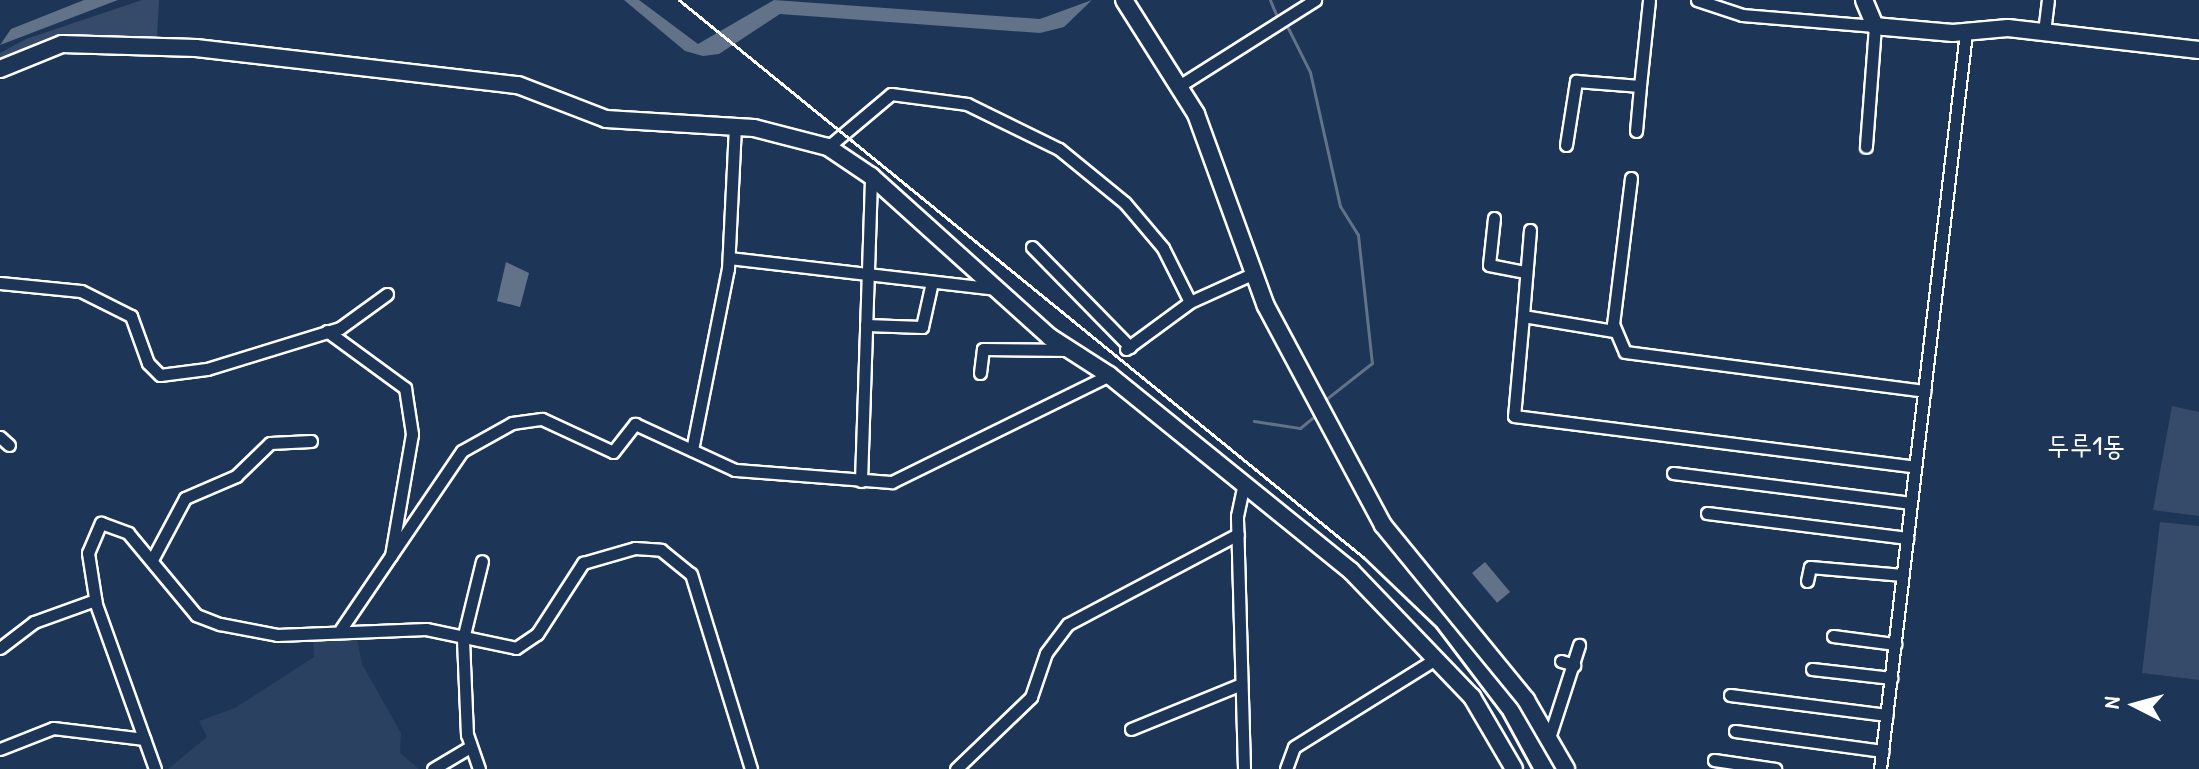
<!DOCTYPE html>
<meta charset="utf-8">
<style>
body{margin:0}
#map{position:relative;width:2199px;height:769px;overflow:hidden;background:#1d3557;font-family:"Patrick Hand","Poor Story",sans-serif}
div>[style]{position:absolute}
.built>*{inset:0;background:#2a4161}
.green>*{inset:0;background:#364b69}
.water>*{inset:0;background:#617289;transform-origin:0 0}
.stream>*{height:3px;margin:-1.5px;padding:0 1.5px;transform-origin:1.5px;border-radius:1.5px;background:#617289}
.roads{filter:drop-shadow(2px 0 #fff) drop-shadow(-2px 0 #fff) drop-shadow(0 2px #fff) drop-shadow(0 -2px #fff)}
.street>*{height:11px;margin:-5.5px;padding:0 5.5px;transform-origin:5.5px;border-radius:5.5px;background:#1d3557}
.secondary>*{height:16px;margin:-8px;padding:0 8px;transform-origin:8px;border-radius:8px;background:#1d3557}
.rail>*{height:3px;margin:-1.5px;padding:0 1.5px;transform-origin:1.5px;border-radius:1.5px;background:#fff}
span{translate:-50% -50%;white-space:nowrap;text-align:center;line-height:1.15;-webkit-text-stroke:7px #1d3557;paint-order:stroke}
.quarter-label{font-size:28px;color:#fff}
.north{position:absolute;left:2095px;top:665px;width:80px;height:80px;-webkit-text-stroke:6px #1d3557;paint-order:stroke;rotate:276deg;font-size:22px;font-weight:700;line-height:32px;text-align:center;color:#fff}
.north::after{content:'';display:block;margin:auto;width:28px;height:36px;background:#fff;clip-path:polygon(50% 0,100% 100%,50% 72%,0 100%)}
</style>
<div id="map">
<div class="built">
<div style="clip-path:polygon(356px 632px,362px 664px,401px 733px,400px 753px,419px 769px,168px 769px,207px 737px,199px 721px,235px 708px,314px 657px,313px 636px)"></div>
</div>
<div class="green">
<div style="clip-path:polygon(142px 0,159px 0,157px 37px,61px 34px,0 64px,0 53px,26px 39px)"></div>
<div style="clip-path:polygon(2172px 406px,2199px 412px,2199px 516px,2153px 510px)"></div>
<div style="clip-path:polygon(2160px 522px,2199px 526px,2199px 680px,2142px 673px)"></div>
</div>
<div class="water">
<div style="clip-path:polygon(84px 0,118px 0,0 45px,11px 29px)"></div>
<div style="clip-path:polygon(624px 0,639px 0,698px 44px,774px 0,1040px 19px,1092px 0,1064px 27px,1040px 33px,780px 14px,719px 54px,703px 56px,685px 51px)"></div>
<div style="clip-path:polygon(506px 262px,529px 273px,520px 307px,497px 301px)"></div>
<div style="left:1485px;top:562px;width:39px;height:17px;rotate:50deg"></div>
</div>
<div class="stream">
<div style="left:1270px;top:0;width:15px;rotate:67deg"></div>
<div style="left:1288px;top:28px;width:49px;rotate:63.4deg"></div>
<div style="left:1310px;top:72px;width:137px;rotate:77.4deg"></div>
<div style="left:1340px;top:206px;width:34px;rotate:58deg"></div>
<div style="left:1358px;top:235px;width:129px;rotate:83.8deg"></div>
<div style="left:1372px;top:363px;width:60px;rotate:141.8deg"></div>
<div style="left:1254px;top:421px;width:47px;rotate:8.7deg"></div>
<div style="left:1300px;top:428px;width:22px;rotate:-39deg"></div>
</div>
<div class="roads">
<div class="street">
<div style="left:1697px;top:0;width:47px;rotate:18.4deg"></div>
<div style="left:1742px;top:15px;width:133px;rotate:4.7deg"></div>
<div style="left:1875px;top:26px;width:121px;rotate:94.3deg"></div>
<div style="left:2044px;top:32px;width:32px;rotate:-83deg"></div>
<div style="left:1179px;top:86px;width:161px;rotate:-32.3deg"></div>
<div style="left:1636px;top:131px;width:45px;rotate:-84.9deg"></div>
<div style="left:1566px;top:145px;width:65px;rotate:-81.1deg"></div>
<div style="left:1576px;top:81px;width:64px;rotate:4.5deg"></div>
<div style="left:1640px;top:86px;width:86px;rotate:-84deg"></div>
<div style="left:828px;top:147px;width:82px;rotate:-40.1deg"></div>
<div style="left:891px;top:94px;width:77px;rotate:7.5deg"></div>
<div style="left:967px;top:104px;width:102px;rotate:26.1deg"></div>
<div style="left:1059px;top:149px;width:85px;rotate:39.3deg"></div>
<div style="left:1125px;top:203px;width:59px;rotate:49.8deg"></div>
<div style="left:1163px;top:248px;width:60px;rotate:63.4deg"></div>
<div style="left:1631px;top:178px;width:147px;rotate:97deg"></div>
<div style="left:1613px;top:324px;width:30px;rotate:67deg"></div>
<div style="left:1625px;top:352px;width:302px;rotate:7.4deg"></div>
<div style="left:1494px;top:218px;width:47px;rotate:96.1deg"></div>
<div style="left:1489px;top:265px;width:37px;rotate:11deg"></div>
<div style="left:1530px;top:230px;width:86px;rotate:94.7deg"></div>
<div style="left:1523px;top:316px;width:92px;rotate:9.4deg"></div>
<div style="left:1032px;top:247px;width:140px;rotate:45.6deg"></div>
<div style="left:729px;top:258px;width:263px;rotate:6.6deg"></div>
<div style="left:0;top:283px;width:81px;rotate:5.6deg"></div>
<div style="left:81px;top:291px;width:56px;rotate:26.6deg"></div>
<div style="left:131px;top:316px;width:50px;rotate:70.1deg"></div>
<div style="left:148px;top:363px;width:17px;rotate:45deg"></div>
<div style="left:160px;top:375px;width:47px;rotate:-7.3deg"></div>
<div style="left:207px;top:369px;width:139px;rotate:-17.1deg"></div>
<div style="left:340px;top:328px;width:58px;rotate:-35.9deg"></div>
<div style="left:1523px;top:316px;width:100px;rotate:95.1deg"></div>
<div style="left:1514px;top:416px;width:404px;rotate:7.2deg"></div>
<div style="left:866px;top:325px;width:56px;rotate:2deg"></div>
<div style="left:922px;top:327px;width:46px;rotate:-77.5deg"></div>
<div style="left:327px;top:331px;width:97px;rotate:36.2deg"></div>
<div style="left:405px;top:388px;width:47px;rotate:81.3deg"></div>
<div style="left:412px;top:434px;width:123px;rotate:99.8deg"></div>
<div style="left:1126px;top:349px;width:79px;rotate:-36.3deg"></div>
<div style="left:1190px;top:302px;width:68px;rotate:-24.3deg"></div>
<div style="left:980px;top:373px;width:24px;rotate:-83deg"></div>
<div style="left:983px;top:349px;width:87px;rotate:0.7deg"></div>
<div style="left:0;top:437px;width:12px;rotate:42deg"></div>
<div style="left:692px;top:450px;width:185px;rotate:-78.8deg"></div>
<div style="left:728px;top:269px;width:142px;rotate:-87.2deg"></div>
<div style="left:1673px;top:473px;width:240px;rotate:7.2deg"></div>
<div style="left:861px;top:481px;width:305px;rotate:-88.1deg"></div>
<div style="left:1707px;top:513px;width:202px;rotate:7.1deg"></div>
<div style="left:153px;top:558px;width:68px;rotate:-61.9deg"></div>
<div style="left:185px;top:498px;width:56px;rotate:-23.3deg"></div>
<div style="left:236px;top:476px;width:47px;rotate:-44.1deg"></div>
<div style="left:270px;top:443px;width:41px;rotate:-2.8deg"></div>
<div style="left:1807px;top:581px;width:14px;rotate:-78deg"></div>
<div style="left:1810px;top:567px;width:93px;rotate:4.9deg"></div>
<div style="left:341px;top:629px;width:215px;rotate:-55.8deg"></div>
<div style="left:462px;top:451px;width:57px;rotate:-29.2deg"></div>
<div style="left:512px;top:423px;width:30px;rotate:-8deg"></div>
<div style="left:542px;top:419px;width:78px;rotate:24.9deg"></div>
<div style="left:613px;top:452px;width:36px;rotate:-52deg"></div>
<div style="left:635px;top:424px;width:110px;rotate:24.7deg"></div>
<div style="left:735px;top:470px;width:157px;rotate:4.4deg"></div>
<div style="left:892px;top:482px;width:242px;rotate:-26.2deg"></div>
<div style="left:1833px;top:636px;width:63px;rotate:7.4deg"></div>
<div style="left:0;top:648px;width:43px;rotate:-37.4deg"></div>
<div style="left:34px;top:622px;width:65px;rotate:-19.8deg"></div>
<div style="left:1561px;top:661px;width:14px;rotate:17deg"></div>
<div style="left:1812px;top:669px;width:80px;rotate:6.5deg"></div>
<div style="left:1730px;top:695px;width:158px;rotate:7.3deg"></div>
<div style="left:1131px;top:729px;width:119px;rotate:-22.2deg"></div>
<div style="left:1735px;top:731px;width:149px;rotate:7.7deg"></div>
<div style="left:1549px;top:738px;width:98px;rotate:-72.1deg"></div>
<div style="left:0;top:749px;width:57px;rotate:-21.6deg"></div>
<div style="left:53px;top:728px;width:92px;rotate:6.9deg"></div>
<div style="left:1714px;top:760px;width:62px;rotate:8.4deg"></div>
<div style="left:155px;top:769px;width:175px;rotate:-109.7deg"></div>
<div style="left:96px;top:604px;width:52px;rotate:-98.9deg"></div>
<div style="left:88px;top:553px;width:33px;rotate:-67deg"></div>
<div style="left:101px;top:523px;width:29px;rotate:20deg"></div>
<div style="left:128px;top:533px;width:107px;rotate:50.3deg"></div>
<div style="left:196px;top:615px;width:26px;rotate:21deg"></div>
<div style="left:220px;top:624px;width:58px;rotate:10.9deg"></div>
<div style="left:277px;top:635px;width:149px;rotate:-2.3deg"></div>
<div style="left:426px;top:629px;width:92px;rotate:11.9deg"></div>
<div style="left:516px;top:648px;width:25px;rotate:-34deg"></div>
<div style="left:537px;top:634px;width:85px;rotate:-57.1deg"></div>
<div style="left:583px;top:563px;width:54px;rotate:-16.1deg"></div>
<div style="left:635px;top:548px;width:26px;rotate:4deg"></div>
<div style="left:661px;top:550px;width:38px;rotate:39deg"></div>
<div style="left:691px;top:574px;width:204px;rotate:72.9deg"></div>
<div style="left:433px;top:769px;width:43px;rotate:-30.7deg"></div>
<div style="left:479px;top:769px;width:36px;rotate:-109deg"></div>
<div style="left:467px;top:735px;width:96px;rotate:-92.4deg"></div>
<div style="left:463px;top:639px;width:80px;rotate:-76.3deg"></div>
<div style="left:956px;top:769px;width:104px;rotate:-43.8deg"></div>
<div style="left:1031px;top:697px;width:46px;rotate:-71.2deg"></div>
<div style="left:1046px;top:653px;width:36px;rotate:-53deg"></div>
<div style="left:1068px;top:624px;width:192px;rotate:-27.9deg"></div>
<div style="left:1244px;top:769px;width:253px;rotate:-91.6deg"></div>
<div style="left:1237px;top:516px;width:34px;rotate:-78deg"></div>
<div style="left:1286px;top:769px;width:23px;rotate:-70deg"></div>
<div style="left:1294px;top:747px;width:168px;rotate:-31.9deg"></div>
<div style="left:1880px;top:769px;width:741px;rotate:-83.34deg"></div>
</div>
<div class="secondary">
<div style="left:1124px;top:0;width:135px;rotate:57.7deg"></div>
<div style="left:1196px;top:114px;width:204px;rotate:70deg"></div>
<div style="left:1266px;top:306px;width:248px;rotate:61.9deg"></div>
<div style="left:1383px;top:525px;width:226px;rotate:50.7deg"></div>
<div style="left:1526px;top:700px;width:80px;rotate:59.9deg"></div>
<div style="left:1864px;top:0;width:28px;rotate:67deg"></div>
<div style="left:1875px;top:26px;width:10px;rotate:6deg"></div>
<div style="left:1885px;top:27px;width:68px;rotate:5deg"></div>
<div style="left:1953px;top:33px;width:55px;rotate:-5.2deg"></div>
<div style="left:2008px;top:28px;width:192px;rotate:6.6deg"></div>
<div style="left:0;top:69px;width:67px;rotate:-22deg"></div>
<div style="left:62px;top:44px;width:134px;rotate:1.7deg"></div>
<div style="left:196px;top:48px;width:324px;rotate:6.6deg"></div>
<div style="left:518px;top:85px;width:94px;rotate:21.1deg"></div>
<div style="left:606px;top:119px;width:148px;rotate:3.5deg"></div>
<div style="left:754px;top:128px;width:76px;rotate:14.4deg"></div>
<div style="left:828px;top:147px;width:52px;rotate:34deg"></div>
<div style="left:871px;top:176px;width:241px;rotate:42deg"></div>
<div style="left:1050px;top:337px;width:70px;rotate:32.8deg"></div>
<div style="left:1109px;top:375px;width:311px;rotate:39deg"></div>
<div style="left:1351px;top:571px;width:175px;rotate:46.2deg"></div>
<div style="left:1472px;top:697px;width:83px;rotate:59.7deg"></div>
</div>
</div>
<div class="rail">
<div style="left:679px;top:0;width:882px;rotate:39.16deg"></div>
<div style="left:1363px;top:557px;width:101px;rotate:43.8deg"></div>
<div style="left:1436px;top:627px;width:109px;rotate:52.8deg"></div>
<div style="left:1502px;top:714px;width:63px;rotate:61.4deg"></div>
</div>
<div class="quarter-label">
<span style="left:2086px;top:445px">두루1동</span>
</div>
<div class="north">N</div>
</div>
